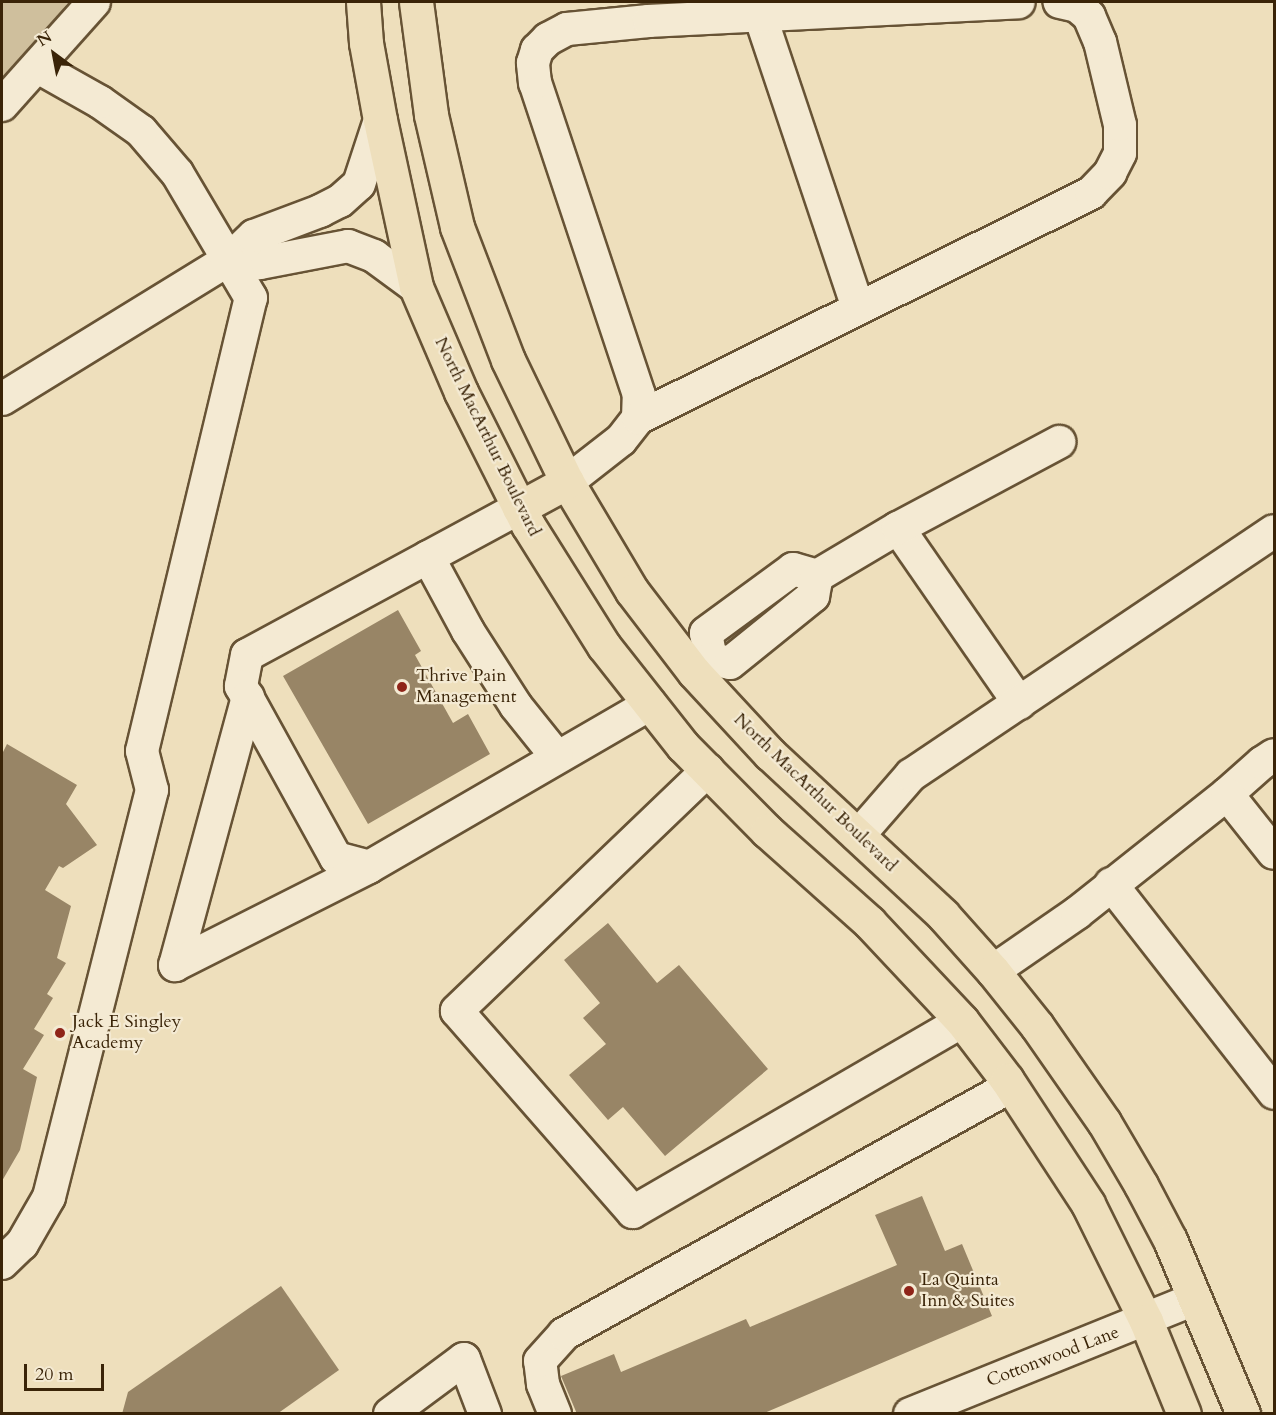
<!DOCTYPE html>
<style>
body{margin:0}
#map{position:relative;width:1276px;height:1415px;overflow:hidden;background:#eedfbc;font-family:Cardo,serif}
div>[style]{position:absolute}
.green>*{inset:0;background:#cfbf9d}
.building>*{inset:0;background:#988566}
.roads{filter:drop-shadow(2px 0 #675335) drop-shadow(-2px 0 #675335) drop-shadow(0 2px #675335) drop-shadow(0 -2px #675335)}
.minor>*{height:32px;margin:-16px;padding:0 16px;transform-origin:16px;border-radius:16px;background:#f4ead3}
.major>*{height:33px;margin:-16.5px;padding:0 16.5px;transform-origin:16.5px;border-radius:16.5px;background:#eedfbc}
.dots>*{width:16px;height:16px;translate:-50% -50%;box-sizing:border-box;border:3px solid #f4ead3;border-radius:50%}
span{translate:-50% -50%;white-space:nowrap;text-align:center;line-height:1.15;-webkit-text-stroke:4.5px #f4ead3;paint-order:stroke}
.street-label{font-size:18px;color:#3a2408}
.poi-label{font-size:18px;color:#3a2408}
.left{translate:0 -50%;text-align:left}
.frame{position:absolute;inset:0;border:3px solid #3a2408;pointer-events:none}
.north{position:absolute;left:24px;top:24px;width:60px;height:60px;-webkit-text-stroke:4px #f4ead3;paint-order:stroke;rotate:328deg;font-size:16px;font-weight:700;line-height:24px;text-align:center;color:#3a2408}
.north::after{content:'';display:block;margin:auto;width:21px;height:27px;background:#3a2408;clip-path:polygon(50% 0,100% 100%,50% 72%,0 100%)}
.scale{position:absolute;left:24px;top:1364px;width:80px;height:27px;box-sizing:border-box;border:3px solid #3a2408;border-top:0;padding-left:8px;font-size:18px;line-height:21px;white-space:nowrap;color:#3a2408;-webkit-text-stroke:4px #f4ead3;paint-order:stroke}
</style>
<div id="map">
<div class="green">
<div style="clip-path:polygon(2px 2px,68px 2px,35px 46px,2px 78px)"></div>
</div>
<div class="building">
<div style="clip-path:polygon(398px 610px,421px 651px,415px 655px,453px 723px,468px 714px,490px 754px,368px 824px,283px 676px)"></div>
<div style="clip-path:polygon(7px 744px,77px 785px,66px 804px,97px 845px,63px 868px,59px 866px,45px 890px,71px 906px,57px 958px,66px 963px,47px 994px,53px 998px,34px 1029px,44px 1035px,23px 1069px,37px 1077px,20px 1150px,2px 1181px,2px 754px)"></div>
<div style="clip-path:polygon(608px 923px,657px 983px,679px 965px,768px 1069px,665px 1156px,623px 1107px,608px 1120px,569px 1075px,606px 1044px,583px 1018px,600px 1003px,564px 960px)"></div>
<div style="clip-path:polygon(922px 1196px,945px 1251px,962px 1244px,992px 1316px,762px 1414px,577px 1414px,561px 1376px,614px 1354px,621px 1372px,746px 1319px,750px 1327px,897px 1265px,875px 1215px)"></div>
<div style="clip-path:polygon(281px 1286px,339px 1370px,277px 1414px,122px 1414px,128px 1392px)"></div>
</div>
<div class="roads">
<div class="minor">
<div style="left:760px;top:15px;width:309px;rotate:71.5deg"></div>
<div style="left:2px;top:105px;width:138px;rotate:-48.2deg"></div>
<div style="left:230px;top:259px;width:30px;rotate:8deg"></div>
<div style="left:260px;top:263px;width:90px;rotate:-10.9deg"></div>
<div style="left:348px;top:246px;width:28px;rotate:21deg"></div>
<div style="left:374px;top:256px;width:52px;rotate:36.4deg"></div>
<div style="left:2px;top:399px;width:268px;rotate:-31.6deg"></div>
<div style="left:230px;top:259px;width:33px;rotate:-44deg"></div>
<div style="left:254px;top:236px;width:71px;rotate:-20.7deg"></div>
<div style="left:320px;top:211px;width:22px;rotate:-27deg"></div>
<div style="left:340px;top:201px;width:25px;rotate:-42deg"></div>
<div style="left:359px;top:184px;width:67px;rotate:-71.8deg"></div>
<div style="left:638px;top:418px;width:23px;rotate:-88deg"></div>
<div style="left:639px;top:395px;width:329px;rotate:-108.4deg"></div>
<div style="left:535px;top:83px;width:20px;rotate:-96deg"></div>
<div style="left:533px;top:63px;width:14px;rotate:-73deg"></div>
<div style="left:537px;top:50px;width:16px;rotate:-45deg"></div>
<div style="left:548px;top:39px;width:21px;rotate:-28deg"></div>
<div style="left:567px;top:29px;width:82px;rotate:-5.6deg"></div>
<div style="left:649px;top:21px;width:370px;rotate:-2.9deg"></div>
<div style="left:567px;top:482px;width:68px;rotate:-37.9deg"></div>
<div style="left:621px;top:440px;width:28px;rotate:-52deg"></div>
<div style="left:638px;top:418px;width:506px;rotate:-26.41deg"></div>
<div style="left:1091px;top:193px;width:28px;rotate:-46deg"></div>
<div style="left:1110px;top:173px;width:22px;rotate:-63deg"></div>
<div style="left:1120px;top:153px;width:28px;rotate:-90deg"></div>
<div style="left:1120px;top:125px;width:85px;rotate:-103.5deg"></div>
<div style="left:1100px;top:42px;width:28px;rotate:-113deg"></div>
<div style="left:1089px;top:16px;width:16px;rotate:-140deg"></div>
<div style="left:1077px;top:6px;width:18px;rotate:-167deg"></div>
<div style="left:519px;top:508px;width:309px;rotate:151.6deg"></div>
<div style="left:247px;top:655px;width:32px;rotate:101deg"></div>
<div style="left:241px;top:686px;width:196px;rotate:61.1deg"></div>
<div style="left:336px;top:858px;width:34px;rotate:15deg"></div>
<div style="left:369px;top:867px;width:325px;rotate:-30.1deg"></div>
<div style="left:898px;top:528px;width:213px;rotate:55.3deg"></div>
<div style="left:428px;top:557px;width:84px;rotate:61.6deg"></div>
<div style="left:468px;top:631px;width:89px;rotate:57.4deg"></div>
<div style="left:516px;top:706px;width:65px;rotate:51.2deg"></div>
<div style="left:711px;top:659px;width:26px;rotate:-101deg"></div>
<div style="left:706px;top:633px;width:108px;rotate:-36.3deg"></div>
<div style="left:793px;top:569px;width:25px;rotate:16deg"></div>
<div style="left:817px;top:576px;width:94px;rotate:-30.7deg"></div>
<div style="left:898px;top:528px;width:183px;rotate:-28.1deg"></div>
<div style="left:711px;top:659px;width:19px;rotate:12deg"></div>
<div style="left:730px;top:663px;width:107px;rotate:-38.9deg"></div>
<div style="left:813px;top:596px;width:20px;rotate:-79deg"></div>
<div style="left:248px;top:697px;width:278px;rotate:105.2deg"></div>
<div style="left:175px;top:965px;width:217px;rotate:-26.8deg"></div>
<div style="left:708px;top:770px;width:348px;rotate:136.2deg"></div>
<div style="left:457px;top:1011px;width:267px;rotate:48.8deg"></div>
<div style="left:633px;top:1212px;width:380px;rotate:-30.1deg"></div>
<div style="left:1227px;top:794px;width:47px;rotate:-41.5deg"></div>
<div style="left:1262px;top:763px;width:14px;rotate:-34deg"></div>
<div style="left:858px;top:836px;width:81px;rotate:-49deg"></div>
<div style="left:911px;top:775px;width:437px;rotate:-33.9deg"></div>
<div style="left:1111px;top:884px;width:265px;rotate:52deg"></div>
<div style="left:993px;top:971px;width:102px;rotate:-34.6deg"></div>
<div style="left:1077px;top:913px;width:191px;rotate:-38.4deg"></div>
<div style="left:1227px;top:794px;width:75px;rotate:51.5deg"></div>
<div style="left:2px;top:1263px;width:28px;rotate:-44deg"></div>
<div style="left:22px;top:1244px;width:54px;rotate:-60.1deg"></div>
<div style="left:49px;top:1197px;width:420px;rotate:-75.8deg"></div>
<div style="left:152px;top:790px;width:40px;rotate:-104.4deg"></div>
<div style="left:142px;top:751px;width:466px;rotate:-76.5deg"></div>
<div style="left:251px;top:298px;width:145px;rotate:-120.6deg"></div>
<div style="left:177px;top:173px;width:55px;rotate:-130.6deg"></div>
<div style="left:141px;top:131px;width:50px;rotate:-144.7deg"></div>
<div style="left:100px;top:102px;width:71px;rotate:-150.6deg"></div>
<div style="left:390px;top:1414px;width:92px;rotate:-36.6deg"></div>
<div style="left:464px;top:1359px;width:59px;rotate:69.1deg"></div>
<div style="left:555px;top:1414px;width:32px;rotate:-112deg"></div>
<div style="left:543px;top:1384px;width:23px;rotate:-97deg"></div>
<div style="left:540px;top:1361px;width:36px;rotate:-48deg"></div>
<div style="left:564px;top:1334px;width:511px;rotate:-29.02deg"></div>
<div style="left:910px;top:1414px;width:307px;rotate:-22deg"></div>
</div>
<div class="major">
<div style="left:363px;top:2px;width:41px;rotate:85.8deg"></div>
<div style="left:366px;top:43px;width:78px;rotate:79.7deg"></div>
<div style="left:380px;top:120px;width:171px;rotate:77.8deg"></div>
<div style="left:416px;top:287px;width:114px;rotate:66.8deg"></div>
<div style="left:461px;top:392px;width:149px;rotate:63.3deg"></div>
<div style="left:528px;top:525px;width:143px;rotate:57.9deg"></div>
<div style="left:604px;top:646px;width:127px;rotate:51.7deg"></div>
<div style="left:683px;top:746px;width:120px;rotate:45.3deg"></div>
<div style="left:767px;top:831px;width:137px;rotate:41.7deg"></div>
<div style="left:869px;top:922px;width:136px;rotate:46.8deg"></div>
<div style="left:962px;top:1021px;width:74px;rotate:52.7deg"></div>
<div style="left:1007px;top:1080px;width:148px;rotate:56.8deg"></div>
<div style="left:1088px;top:1204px;width:131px;rotate:63.6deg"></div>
<div style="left:1146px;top:1321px;width:100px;rotate:67.8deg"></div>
<div style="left:416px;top:2px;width:114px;rotate:82.4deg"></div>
<div style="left:431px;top:115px;width:115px;rotate:76.9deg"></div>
<div style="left:457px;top:227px;width:142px;rotate:69deg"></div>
<div style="left:508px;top:360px;width:136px;rotate:64.2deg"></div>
<div style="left:567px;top:482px;width:127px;rotate:59.2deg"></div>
<div style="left:632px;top:591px;width:102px;rotate:52.6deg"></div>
<div style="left:694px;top:672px;width:112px;rotate:47.2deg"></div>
<div style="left:770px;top:754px;width:236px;rotate:42.9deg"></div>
<div style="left:943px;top:915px;width:75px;rotate:48.2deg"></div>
<div style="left:993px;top:971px;width:70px;rotate:51.3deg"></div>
<div style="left:1037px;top:1026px;width:117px;rotate:55.1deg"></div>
<div style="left:1104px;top:1122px;width:73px;rotate:59.6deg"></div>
<div style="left:1141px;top:1185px;width:62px;rotate:62.2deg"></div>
<div style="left:1170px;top:1240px;width:189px;rotate:67.2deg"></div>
<div style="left:519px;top:508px;width:55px;rotate:-28.4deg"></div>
</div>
</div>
<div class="dots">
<div style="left:402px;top:687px;background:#8f2418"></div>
<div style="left:60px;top:1033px;background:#8f2418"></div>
<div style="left:909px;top:1291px;background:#8f2418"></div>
</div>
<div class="street-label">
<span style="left:487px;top:437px;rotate:64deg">North MacArthur Boulevard</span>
<span style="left:815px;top:793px;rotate:44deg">North MacArthur Boulevard</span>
<span style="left:1053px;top:1357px;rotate:-21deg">Cottonwood Lane</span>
</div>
<div class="poi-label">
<span class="left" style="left:416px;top:687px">Thrive Pain<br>Management</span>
<span class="left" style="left:72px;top:1033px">Jack E Singley<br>Academy</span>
<span class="left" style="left:921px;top:1291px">La Quinta<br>Inn &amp; Suites</span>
</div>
<div class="frame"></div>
<div class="north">N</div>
<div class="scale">20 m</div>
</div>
